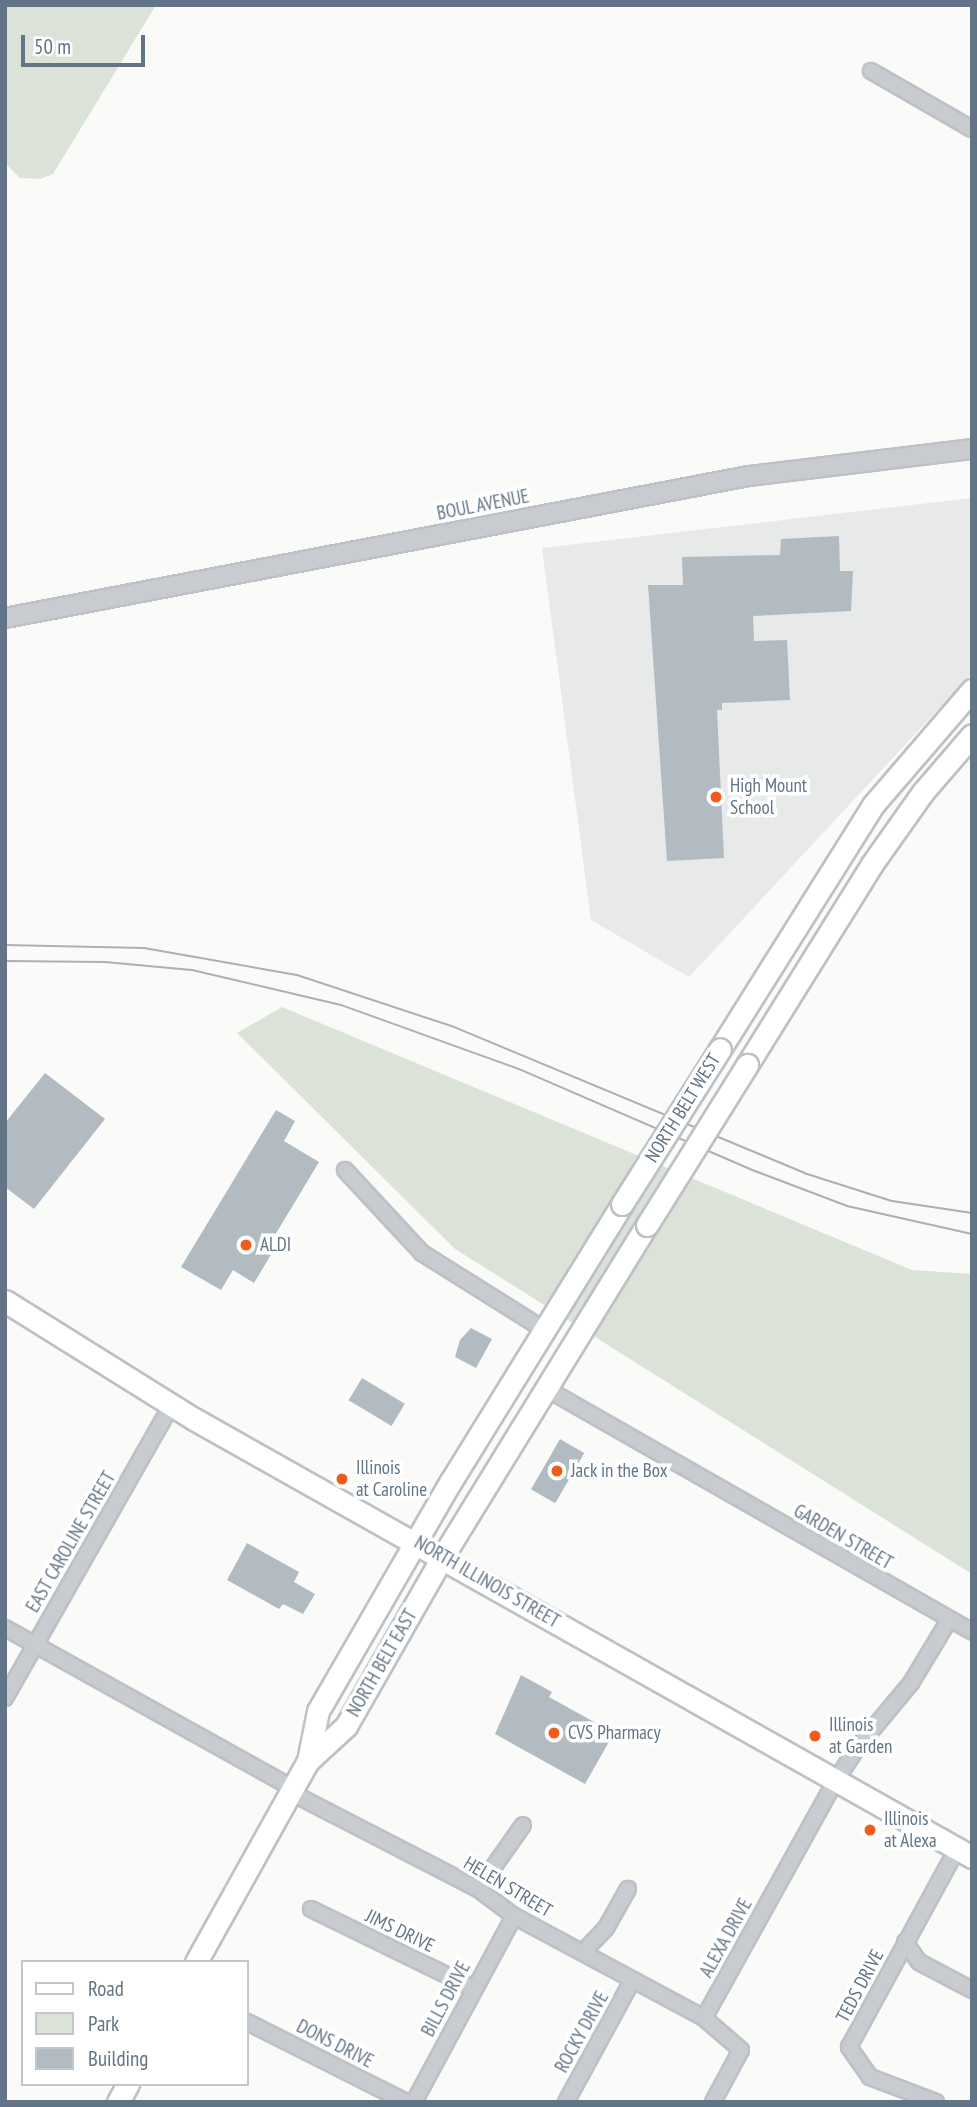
<!DOCTYPE html>
<style>
body{margin:0}
#map{position:relative;width:977px;height:2107px;overflow:hidden;background:#fafaf8;font-family:"PT Sans Narrow",sans-serif}
div>[style]{position:absolute}
.built>*{inset:0;background:#e8e9e9}
.green>*{inset:0;background:#dbe3d8}
.building>*{inset:0;background:#b2bac2;transform-origin:0 0}
.roads{filter:drop-shadow(2px 0 #bdc1c5) drop-shadow(-2px 0 #bdc1c5) drop-shadow(0 2px #bdc1c5) drop-shadow(0 -2px #bdc1c5)}
.minor>*{height:14px;margin:-7px;padding:0 7px;transform-origin:7px;border-radius:7px;background:#c8ccd0}
.tertiary>*{height:18px;margin:-9px;padding:0 9px;transform-origin:9px;border-radius:9px;background:#c8ccd0}
.primary>*{height:21px;margin:-10.5px;padding:0 10.5px;transform-origin:10.5px;border-radius:10.5px;background:#fff}
.tram>*{height:2px;margin:-1px;padding:0 1px;transform-origin:1px;border-radius:1px;background:#a9b0b6}
.bridges{filter:drop-shadow(2px 0 #bdc1c5) drop-shadow(-2px 0 #bdc1c5) drop-shadow(0 2px #bdc1c5) drop-shadow(0 -2px #bdc1c5)}
.primary-bridge>*{height:21px;margin:-10.5px;padding:0 10.5px;transform-origin:10.5px;border-radius:10.5px;background:#fff}
.dots>*{width:19px;height:19px;translate:-50% -50%;box-sizing:border-box;border:4px solid #fff;border-radius:50%}
span{translate:-50% -50%;white-space:nowrap;text-align:center;line-height:1.15;-webkit-text-stroke:7px #fff;paint-order:stroke}
.street-label{font-size:19px;color:#627486}
.poi-label{font-size:19px;color:#627486}
.left{translate:0 -50%;text-align:left}
.frame{position:absolute;inset:0;border:7px solid #627486;pointer-events:none}
.legend{position:absolute;left:21px;top:1960px;width:228px;height:126px;box-sizing:border-box;background:#fff;border:2px solid #c0c7cf;margin:0;padding:9px 12px;list-style:none;font-size:21px;color:#627486}
.legend li{display:flex;align-items:center;gap:14px;height:35px}
.legend b{width:35px;border:2px solid #c0c7cf}
.scale{position:absolute;left:21px;top:35px;width:124px;height:32px;box-sizing:border-box;border:4px solid #627486;border-top:0;padding-left:9px;font-size:21px;line-height:24px;white-space:nowrap;color:#627486;-webkit-text-stroke:5px #fff;paint-order:stroke}
</style>
<div id="map">
<div class="built">
<div style="clip-path:polygon(972px 498px,972px 673px,689px 977px,591px 920px,542px 548px)"></div>
</div>
<div class="green">
<div style="clip-path:polygon(5px 5px,156px 5px,53px 174px,40px 179px,20px 178px,5px 163px)"></div>
<div style="clip-path:polygon(282px 1007px,912px 1270px,972px 1274px,972px 1574px,455px 1249px,237px 1033px)"></div>
</div>
<div class="building">
<div style="clip-path:polygon(839px 536px,840px 571px,853px 571px,851px 611px,753px 616px,754px 641px,787px 640px,790px 700px,722px 703px,722px 710px,717px 710px,724px 858px,667px 861px,648px 585px,683px 585px,682px 557px,780px 555px,781px 539px)"></div>
<div style="clip-path:polygon(45px 1073px,105px 1119px,34px 1209px,5px 1187px,5px 1123px)"></div>
<div style="clip-path:polygon(276px 1110px,295px 1121px,284px 1141px,319px 1162px,266px 1250px,272px 1253px,254px 1283px,233px 1270px,221px 1290px,181px 1267px)"></div>
<div style="clip-path:polygon(471px 1328px,492px 1339px,476px 1368px,455px 1357px,460px 1340px)"></div>
<div style="left:362px;top:1378px;width:50px;height:26px;rotate:31deg"></div>
<div style="left:560px;top:1439px;width:28px;height:58px;rotate:30deg"></div>
<div style="clip-path:polygon(247px 1543px,299px 1572px,294px 1582px,315px 1594px,303px 1614px,283px 1604px,279px 1609px,227px 1580px)"></div>
<div style="clip-path:polygon(521px 1675px,552px 1692px,549px 1697px,614px 1733px,585px 1784px,495px 1734px)"></div>
</div>
<div class="roads">
<div class="minor">
<div style="left:871px;top:71px;width:116px;rotate:29.9deg"></div>
<div style="left:345px;top:1170px;width:113px;rotate:47.1deg"></div>
<div style="left:422px;top:1253px;width:143px;rotate:32.1deg"></div>
<div style="left:545px;top:1388px;width:492px;rotate:29.7deg"></div>
<div style="left:5px;top:1628px;width:329px;rotate:29.1deg"></div>
<div style="left:5px;top:1698px;width:336px;rotate:-60.4deg"></div>
<div style="left:290px;top:1792px;width:212px;rotate:27.3deg"></div>
<div style="left:478px;top:1889px;width:45px;rotate:36.9deg"></div>
<div style="left:514px;top:1916px;width:216px;rotate:28.2deg"></div>
<div style="left:478px;top:1889px;width:78px;rotate:-54.9deg"></div>
<div style="left:311px;top:1909px;width:180px;rotate:26deg"></div>
<div style="left:905px;top:1942px;width:24px;rotate:55deg"></div>
<div style="left:919px;top:1962px;width:60px;rotate:27.8deg"></div>
<div style="left:584px;top:1951px;width:32px;rotate:-46deg"></div>
<div style="left:606px;top:1928px;width:45px;rotate:-60.6deg"></div>
<div style="left:247px;top:2022px;width:178px;rotate:26.7deg"></div>
<div style="left:414px;top:2102px;width:211px;rotate:-61.7deg"></div>
<div style="left:566px;top:2102px;width:138px;rotate:-61.4deg"></div>
<div style="left:713px;top:2102px;width:59px;rotate:-61.7deg"></div>
<div style="left:741px;top:2050px;width:49px;rotate:-139.1deg"></div>
<div style="left:704px;top:2018px;width:270px;rotate:-61deg"></div>
<div style="left:835px;top:1782px;width:40px;rotate:-57.1deg"></div>
<div style="left:857px;top:1748px;width:85px;rotate:-50.3deg"></div>
<div style="left:911px;top:1683px;width:74px;rotate:-58.9deg"></div>
<div style="left:936px;top:2102px;width:71px;rotate:-159.3deg"></div>
<div style="left:870px;top:2077px;width:37px;rotate:-125deg"></div>
<div style="left:849px;top:2047px;width:226px;rotate:-61.4deg"></div>
</div>
<div class="tertiary">
<div style="left:5px;top:618px;width:757px;rotate:-10.81deg"></div>
<div style="left:749px;top:476px;width:225px;rotate:-6.9deg"></div>
</div>
<div class="primary">
<div style="left:720px;top:1049px;width:288px;rotate:-57.9deg"></div>
<div style="left:873px;top:805px;width:152px;rotate:-49.3deg"></div>
<div style="left:747px;top:1065px;width:237px;rotate:-58.1deg"></div>
<div style="left:872px;top:864px;width:88px;rotate:-54.7deg"></div>
<div style="left:923px;top:792px;width:75px;rotate:-49.3deg"></div>
<div style="left:5px;top:1301px;width:223px;rotate:32deg"></div>
<div style="left:194px;top:1419px;width:893px;rotate:29.38deg"></div>
<div style="left:308px;top:1761px;width:51px;rotate:-78.7deg"></div>
<div style="left:318px;top:1711px;width:266px;rotate:-60deg"></div>
<div style="left:451px;top:1481px;width:326px;rotate:-58.3deg"></div>
<div style="left:196px;top:1962px;width:230px;rotate:-60.9deg"></div>
<div style="left:308px;top:1761px;width:52px;rotate:-42.6deg"></div>
<div style="left:346px;top:1726px;width:196px;rotate:-60.3deg"></div>
<div style="left:443px;top:1556px;width:389px;rotate:-58.4deg"></div>
<div style="left:118px;top:2102px;width:21px;rotate:-61deg"></div>
</div>
</div>
<div class="tram">
<div style="left:5px;top:945px;width:139px;rotate:1.2deg"></div>
<div style="left:144px;top:948px;width:155px;rotate:10deg"></div>
<div style="left:297px;top:975px;width:165px;rotate:18.3deg"></div>
<div style="left:454px;top:1027px;width:379px;rotate:22.6deg"></div>
<div style="left:804px;top:1173px;width:92px;rotate:17.7deg"></div>
<div style="left:892px;top:1201px;width:81px;rotate:8.5deg"></div>
<div style="left:5px;top:961px;width:100px;rotate:0.6deg"></div>
<div style="left:105px;top:962px;width:87px;rotate:5.3deg"></div>
<div style="left:192px;top:970px;width:153px;rotate:13.2deg"></div>
<div style="left:341px;top:1005px;width:189px;rotate:19.8deg"></div>
<div style="left:519px;top:1069px;width:257px;rotate:23.4deg"></div>
<div style="left:755px;top:1171px;width:98px;rotate:20.8deg"></div>
<div style="left:847px;top:1206px;width:128px;rotate:12.6deg"></div>
</div>
<div class="bridges">
<div class="primary-bridge">
<div style="left:622px;top:1204px;width:183px;rotate:-57.7deg"></div>
<div style="left:647px;top:1225px;width:189px;rotate:-58deg"></div>
</div>
</div>
<div class="dots">
<div style="left:716px;top:797px;background:#f55a1d"></div>
<div style="left:246px;top:1245px;background:#f55a1d"></div>
<div style="left:557px;top:1471px;background:#f55a1d"></div>
<div style="left:342px;top:1479px;background:#f55a1d"></div>
<div style="left:554px;top:1733px;background:#f55a1d"></div>
<div style="left:815px;top:1736px;background:#f55a1d"></div>
<div style="left:870px;top:1830px;background:#f55a1d"></div>
</div>
<div class="street-label">
<span style="left:483px;top:505px;rotate:-11deg">BOUL AVENUE</span>
<span style="left:683px;top:1108px;rotate:-58deg">NORTH BELT WEST</span>
<span style="left:843px;top:1537px;rotate:30deg">GARDEN STREET</span>
<span style="left:71px;top:1542px;rotate:-60deg">EAST CAROLINE STREET</span>
<span style="left:487px;top:1582px;rotate:30deg">NORTH ILLINOIS STREET</span>
<span style="left:382px;top:1663px;rotate:-60deg">NORTH BELT EAST</span>
<span style="left:508px;top:1887px;rotate:31deg">HELEN STREET</span>
<span style="left:400px;top:1931px;rotate:26deg">JIMS DRIVE</span>
<span style="left:726px;top:1938px;rotate:-61deg">ALEXA DRIVE</span>
<span style="left:860px;top:1986px;rotate:-62deg">TEDS DRIVE</span>
<span style="left:446px;top:1999px;rotate:-62deg">BILLS DRIVE</span>
<span style="left:582px;top:2032px;rotate:-61deg">ROCKY DRIVE</span>
<span style="left:335px;top:2044px;rotate:27deg">DONS DRIVE</span>
</div>
<div class="poi-label">
<span class="left" style="left:730px;top:797px">High Mount<br>School</span>
<span class="left" style="left:260px;top:1245px">ALDI</span>
<span class="left" style="left:356px;top:1479px">Illinois<br>at Caroline</span>
<span class="left" style="left:571px;top:1471px">Jack in the Box</span>
<span class="left" style="left:829px;top:1736px">Illinois<br>at Garden</span>
<span class="left" style="left:568px;top:1733px">CVS Pharmacy</span>
<span class="left" style="left:884px;top:1830px">Illinois<br>at Alexa</span>
</div>
<div class="frame"></div>
<ul class="legend">
<li><b style="height:9px;background:#fff"></b>Road</li>
<li><b style="height:19px;background:#dbe3d8"></b>Park</li>
<li><b style="height:19px;background:#b2bac2"></b>Building</li>
</ul>
<div class="scale">50 m</div>
</div>
